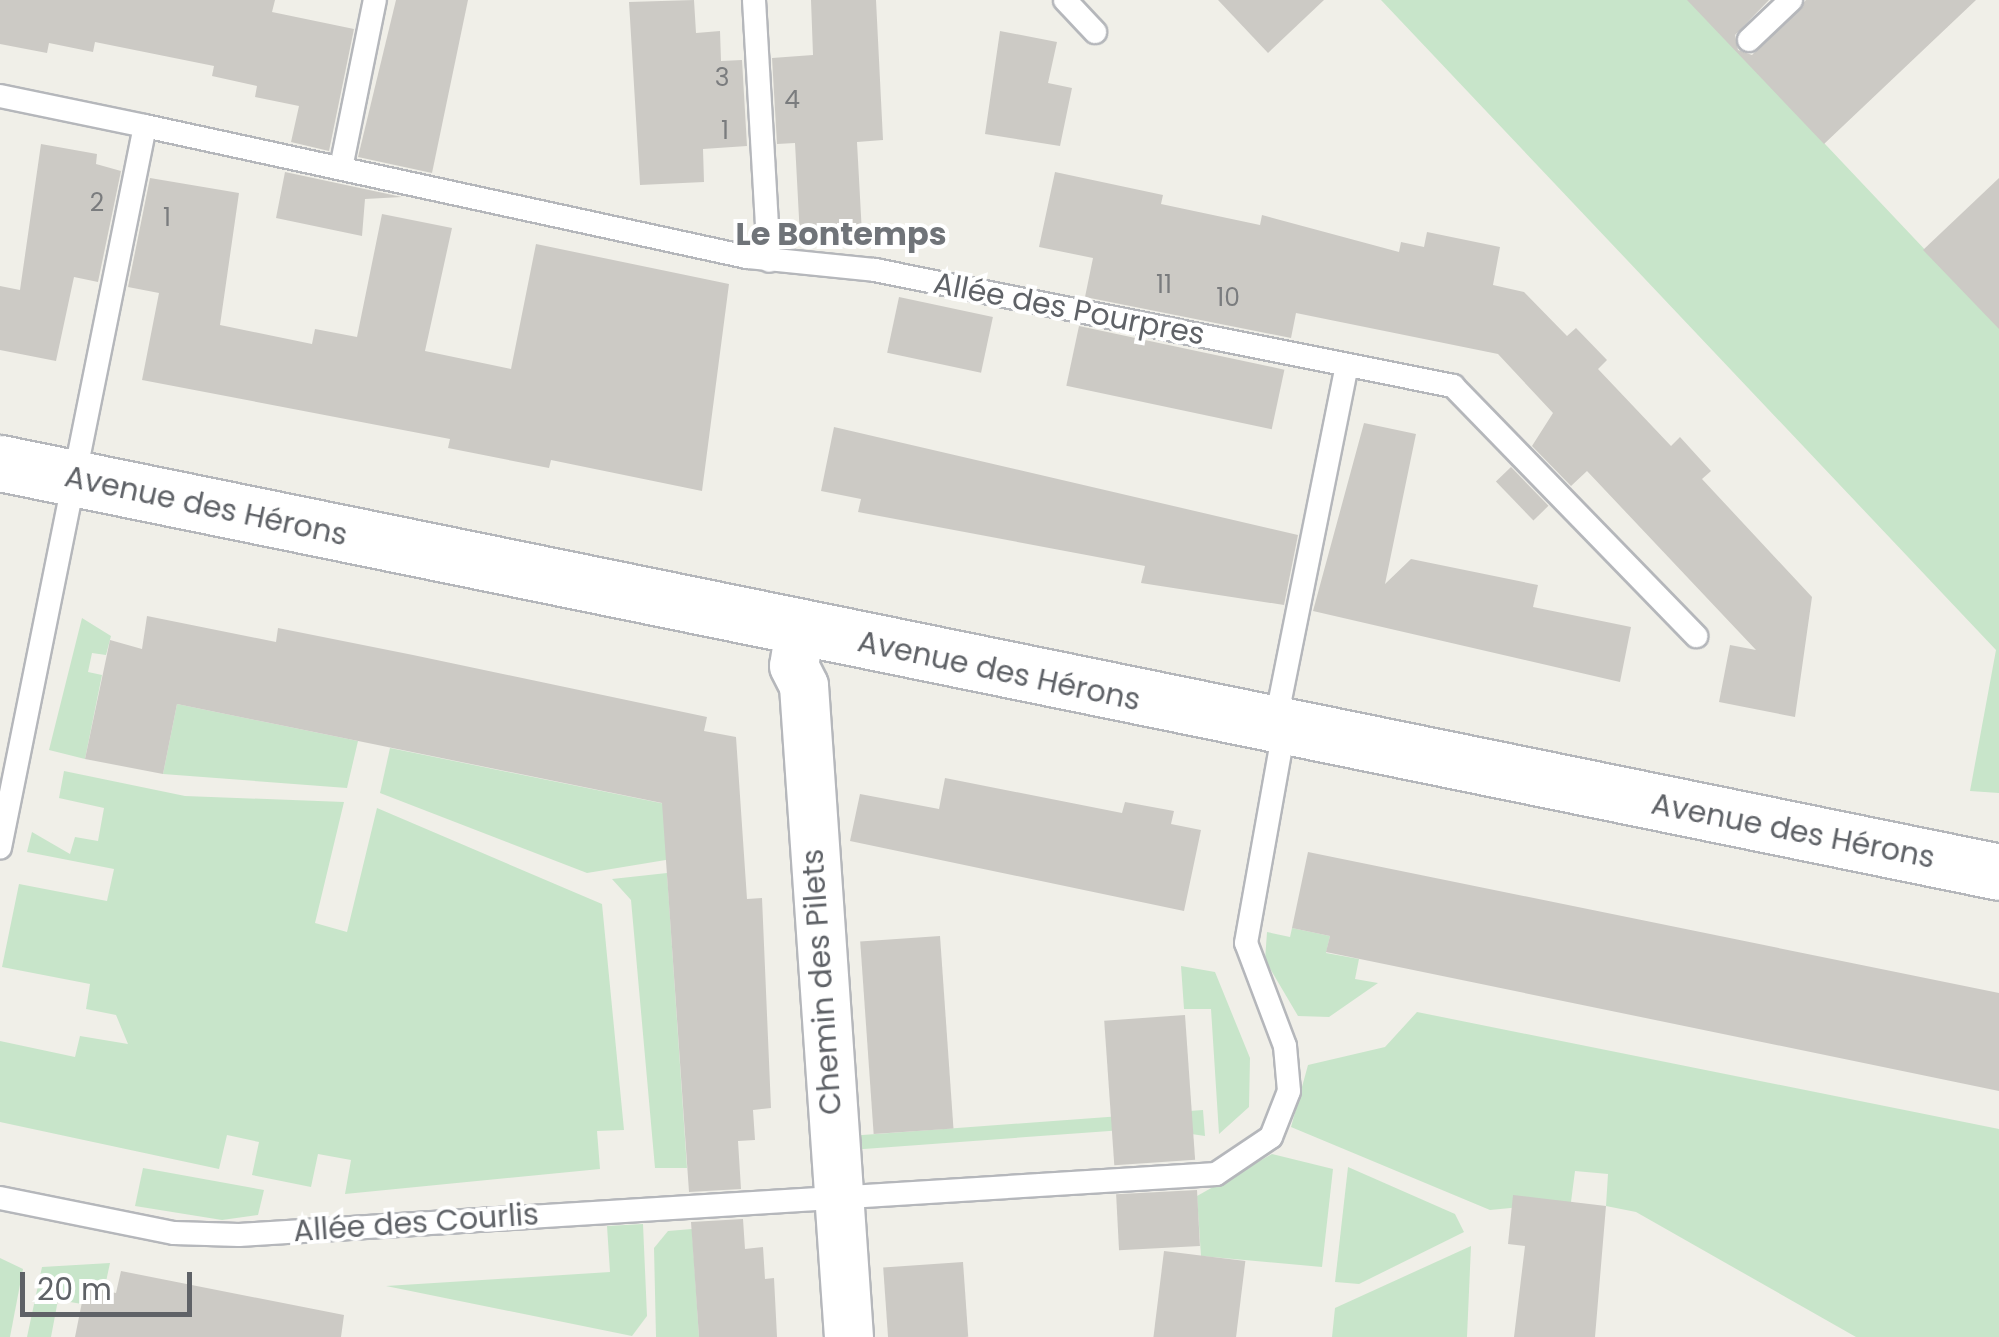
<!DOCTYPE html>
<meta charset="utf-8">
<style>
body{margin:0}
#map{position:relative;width:1999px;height:1337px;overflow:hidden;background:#f0efe8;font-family:Poppins,sans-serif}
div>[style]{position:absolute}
.green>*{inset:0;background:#c8e5ca}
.building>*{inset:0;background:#cccac5;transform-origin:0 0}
.roads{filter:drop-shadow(2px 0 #b5b7bb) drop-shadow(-2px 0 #b5b7bb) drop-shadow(0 2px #b5b7bb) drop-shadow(0 -2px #b5b7bb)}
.lane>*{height:22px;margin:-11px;padding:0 11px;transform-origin:11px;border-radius:11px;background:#fff}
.street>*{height:48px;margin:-24px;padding:0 24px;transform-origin:24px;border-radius:24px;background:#fff}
.secondary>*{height:55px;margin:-27.5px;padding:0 27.5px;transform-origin:27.5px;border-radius:27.5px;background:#fff}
span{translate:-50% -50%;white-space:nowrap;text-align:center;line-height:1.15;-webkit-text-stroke:8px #fff;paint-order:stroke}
.number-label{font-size:25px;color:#7a7c7e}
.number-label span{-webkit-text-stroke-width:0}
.street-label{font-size:30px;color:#5f6267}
.neighbourhood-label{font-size:32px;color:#707479;font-weight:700}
.scale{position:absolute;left:20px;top:1272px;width:172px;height:45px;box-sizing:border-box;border:5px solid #5f6267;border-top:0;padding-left:12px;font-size:30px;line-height:35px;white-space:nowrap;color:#5f6267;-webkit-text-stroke:8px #fff;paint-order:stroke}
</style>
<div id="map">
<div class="green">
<div style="clip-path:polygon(1381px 0,1689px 0,1999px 328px,1999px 793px,1970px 791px,1996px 650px)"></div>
<div style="clip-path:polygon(82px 618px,111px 636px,106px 655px,92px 653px,88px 672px,102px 675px,85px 759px,49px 750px)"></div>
<div style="clip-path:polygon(177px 704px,358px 741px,347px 788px,163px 774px)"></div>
<div style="clip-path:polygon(390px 748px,700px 811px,702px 854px,587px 873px,380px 793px)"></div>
<div style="clip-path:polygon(64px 771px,185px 796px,344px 802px,315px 923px,347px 932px,377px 808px,602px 904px,624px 1130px,597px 1131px,600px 1169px,345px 1194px,351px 1160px,318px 1154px,311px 1187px,252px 1175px,259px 1142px,227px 1135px,219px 1169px,0 1122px,0 1041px,75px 1057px,80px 1036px,128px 1044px,116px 1015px,86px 1009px,90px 984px,2px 967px,19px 884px,107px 901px,114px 869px,27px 852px,32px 832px,70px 854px,75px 837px,98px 841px,104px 808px,59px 798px)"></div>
<div style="clip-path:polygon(667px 873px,687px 1168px,655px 1168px,631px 900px,612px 879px)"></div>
<div style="clip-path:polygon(1292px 928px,1330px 936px,1326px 953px,1359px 959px,1355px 979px,1378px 983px,1329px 1017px,1298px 1016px,1265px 960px,1267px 932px,1290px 937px)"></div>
<div style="clip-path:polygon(1181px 966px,1215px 972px,1250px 1058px,1249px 1107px,1219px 1134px,1211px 1009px,1184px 1009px)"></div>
<div style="clip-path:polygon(1417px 1012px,1999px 1129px,1999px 1337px,1856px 1337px,1636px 1212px,1606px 1206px,1608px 1174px,1575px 1171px,1571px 1202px,1490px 1210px,1291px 1127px,1308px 1065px,1385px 1047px)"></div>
<div style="clip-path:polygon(1203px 1110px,1205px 1136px,1151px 1128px,850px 1150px,849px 1136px)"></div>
<div style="clip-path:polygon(1272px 1154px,1333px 1169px,1322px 1267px,1201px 1256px,1197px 1196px)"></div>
<div style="clip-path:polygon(1348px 1167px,1455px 1214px,1464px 1232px,1359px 1284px,1335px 1282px)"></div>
<div style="clip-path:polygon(143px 1168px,264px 1190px,258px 1215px,222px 1220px,135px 1206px)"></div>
<div style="clip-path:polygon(643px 1224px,647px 1316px,632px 1336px,386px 1286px,610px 1272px,607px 1226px)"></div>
<div style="clip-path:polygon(692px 1229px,699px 1337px,656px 1337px,654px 1248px,668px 1231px)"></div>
<div style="clip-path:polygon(1471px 1246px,1467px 1337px,1332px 1337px,1335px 1308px)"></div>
<div style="clip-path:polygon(0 1258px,23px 1269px,10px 1337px,0 1337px)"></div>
<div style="clip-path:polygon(110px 1263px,104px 1291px,82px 1304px,58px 1300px,51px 1337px,27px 1337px,42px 1267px)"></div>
</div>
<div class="building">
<div style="clip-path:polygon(0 0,275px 0,272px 12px,354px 29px,329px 151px,291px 142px,299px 106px,255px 97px,257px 86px,212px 76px,214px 66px,95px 42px,93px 52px,49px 43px,47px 53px,0 44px)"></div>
<div style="clip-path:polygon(396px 0,468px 0,432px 173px,358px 157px)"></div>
<div style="clip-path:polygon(694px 0,696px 33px,720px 31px,721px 61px,742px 60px,747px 146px,703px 149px,704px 182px,640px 185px,629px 2px)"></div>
<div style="clip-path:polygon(811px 0,876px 0,883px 140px,857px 142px,862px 234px,800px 237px,795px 143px,777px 144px,772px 58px,813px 55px)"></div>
<div style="clip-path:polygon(1218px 0,1324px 0,1268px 53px)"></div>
<div style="clip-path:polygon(1687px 0,1769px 0,1735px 35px,1738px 50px,1752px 55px,1806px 0,1976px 0,1824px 144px)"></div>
<div style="clip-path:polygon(1000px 31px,1057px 42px,1048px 83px,1072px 88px,1060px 146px,985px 134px)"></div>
<div style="clip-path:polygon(41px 144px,97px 154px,96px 164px,121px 171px,98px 282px,74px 277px,56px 361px,0 350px,0 286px,20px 290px)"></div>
<div style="clip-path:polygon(285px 172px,402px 197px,365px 199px,362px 236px,276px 218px)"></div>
<div style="clip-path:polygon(1055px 172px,1163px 195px,1161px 204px,1260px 225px,1262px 215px,1399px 252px,1401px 242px,1424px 247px,1427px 232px,1500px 247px,1493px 285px,1524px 292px,1567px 336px,1576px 328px,1607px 360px,1598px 369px,1671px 446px,1680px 437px,1711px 471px,1702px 479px,1812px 597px,1795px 717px,1719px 702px,1730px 645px,1756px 650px,1587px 471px,1571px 486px,1532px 446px,1553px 413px,1498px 354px,1296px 313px,1291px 338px,1085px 297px,1093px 258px,1039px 247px)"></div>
<div style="clip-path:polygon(150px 178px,239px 193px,220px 325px,312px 344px,315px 329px,357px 337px,382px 214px,452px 228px,425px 351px,511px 369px,536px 244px,729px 284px,702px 491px,551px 460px,549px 468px,448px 448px,450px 439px,142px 380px,159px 293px,128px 287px)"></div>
<div style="clip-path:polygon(1999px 178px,1999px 329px,1923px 250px)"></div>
<div style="left:899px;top:297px;width:96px;height:57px;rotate:12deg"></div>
<div style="left:1079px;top:326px;width:210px;height:61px;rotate:12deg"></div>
<div style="clip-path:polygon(1364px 423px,1416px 434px,1385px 584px,1411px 559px,1538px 585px,1533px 607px,1631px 627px,1620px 682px,1313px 611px)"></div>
<div style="clip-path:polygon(834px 427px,1298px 535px,1284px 605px,1141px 583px,1145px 566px,858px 512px,861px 499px,821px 491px)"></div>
<div style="left:1511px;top:467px;width:54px;height:21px;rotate:46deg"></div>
<div style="clip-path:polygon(147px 616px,276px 642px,278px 628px,413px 655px,707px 717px,704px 731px,736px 737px,747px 899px,762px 898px,771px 1108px,753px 1110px,755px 1140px,738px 1141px,741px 1189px,689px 1192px,662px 803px,177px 704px,163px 774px,85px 759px,110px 640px,142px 649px)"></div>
<div style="clip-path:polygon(945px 778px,1122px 813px,1125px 802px,1174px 811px,1171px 824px,1201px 830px,1184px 911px,850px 841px,860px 794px,939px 809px)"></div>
<div style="clip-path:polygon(1308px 852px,1999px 993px,1999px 1091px,1326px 952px,1330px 936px,1292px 928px)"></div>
<div style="left:940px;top:936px;width:193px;height:80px;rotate:86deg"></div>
<div style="left:1185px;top:1015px;width:145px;height:81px;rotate:86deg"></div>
<div style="left:1197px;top:1190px;width:56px;height:81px;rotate:87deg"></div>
<div style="clip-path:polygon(1513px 1195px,1606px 1206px,1595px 1337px,1514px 1337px,1525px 1246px,1508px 1244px)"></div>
<div style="clip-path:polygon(743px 1219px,745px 1249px,763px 1247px,765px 1279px,774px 1278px,777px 1337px,699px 1337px,691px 1222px)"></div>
<div style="left:1164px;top:1251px;width:82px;height:87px;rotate:7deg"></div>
<div style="left:963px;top:1262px;width:75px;height:80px;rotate:86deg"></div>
<div style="clip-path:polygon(121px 1271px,344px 1315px,341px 1337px,75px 1337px,85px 1287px,116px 1293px)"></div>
</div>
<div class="roads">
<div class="lane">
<div style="left:754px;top:0;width:261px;rotate:86.7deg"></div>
<div style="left:1065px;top:0;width:44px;rotate:46.8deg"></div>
<div style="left:1749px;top:40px;width:58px;rotate:-43.6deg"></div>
<div style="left:0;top:96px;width:148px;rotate:11.7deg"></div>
<div style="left:145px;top:126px;width:736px;rotate:101.36deg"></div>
<div style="left:145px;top:126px;width:616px;rotate:12.28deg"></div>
<div style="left:747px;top:257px;width:129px;rotate:5.8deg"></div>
<div style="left:875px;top:270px;width:590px;rotate:11.35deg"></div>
<div style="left:1453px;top:386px;width:349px;rotate:45.8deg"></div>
<div style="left:341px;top:168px;width:171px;rotate:-78.6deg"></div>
<div style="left:1275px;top:725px;width:367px;rotate:-78.7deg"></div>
<div style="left:0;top:1198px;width:177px;rotate:11.4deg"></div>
<div style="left:174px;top:1233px;width:65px;rotate:1.8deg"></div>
<div style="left:239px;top:1235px;width:979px;rotate:-3.57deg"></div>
<div style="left:1216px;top:1174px;width:66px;rotate:-33.9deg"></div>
<div style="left:1271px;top:1137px;width:49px;rotate:-68.6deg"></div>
<div style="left:1289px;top:1091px;width:45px;rotate:-95.1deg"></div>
<div style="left:1285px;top:1046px;width:110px;rotate:-110.7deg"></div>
<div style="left:1246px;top:943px;width:216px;rotate:-79.9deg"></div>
</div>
<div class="street">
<div style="left:800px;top:629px;width:37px;rotate:99deg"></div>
<div style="left:794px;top:666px;width:22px;rotate:63deg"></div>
<div style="left:804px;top:686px;width:653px;rotate:86.05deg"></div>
</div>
<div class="secondary">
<div style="left:0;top:463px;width:2040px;rotate:11.56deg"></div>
</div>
</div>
<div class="number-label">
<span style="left:722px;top:78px">3</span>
<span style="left:792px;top:100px">4</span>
<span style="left:725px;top:131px">1</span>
<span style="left:97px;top:203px">2</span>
<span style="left:167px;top:218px">1</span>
<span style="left:1164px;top:285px">11</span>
<span style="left:1228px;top:298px">10</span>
</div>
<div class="street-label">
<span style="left:1069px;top:309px;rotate:11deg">Allée des Pourpres</span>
<span style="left:206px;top:506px;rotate:12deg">Avenue des Hérons</span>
<span style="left:999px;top:671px;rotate:12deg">Avenue des Hérons</span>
<span style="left:1793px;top:831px;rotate:11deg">Avenue des Hérons</span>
<span style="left:822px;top:982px;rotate:-94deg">Chemin des Pilets</span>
<span style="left:416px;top:1223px;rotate:-4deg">Allée des Courlis</span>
</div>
<div class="neighbourhood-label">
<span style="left:841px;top:234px">Le Bontemps</span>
</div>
<div class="scale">20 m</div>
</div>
